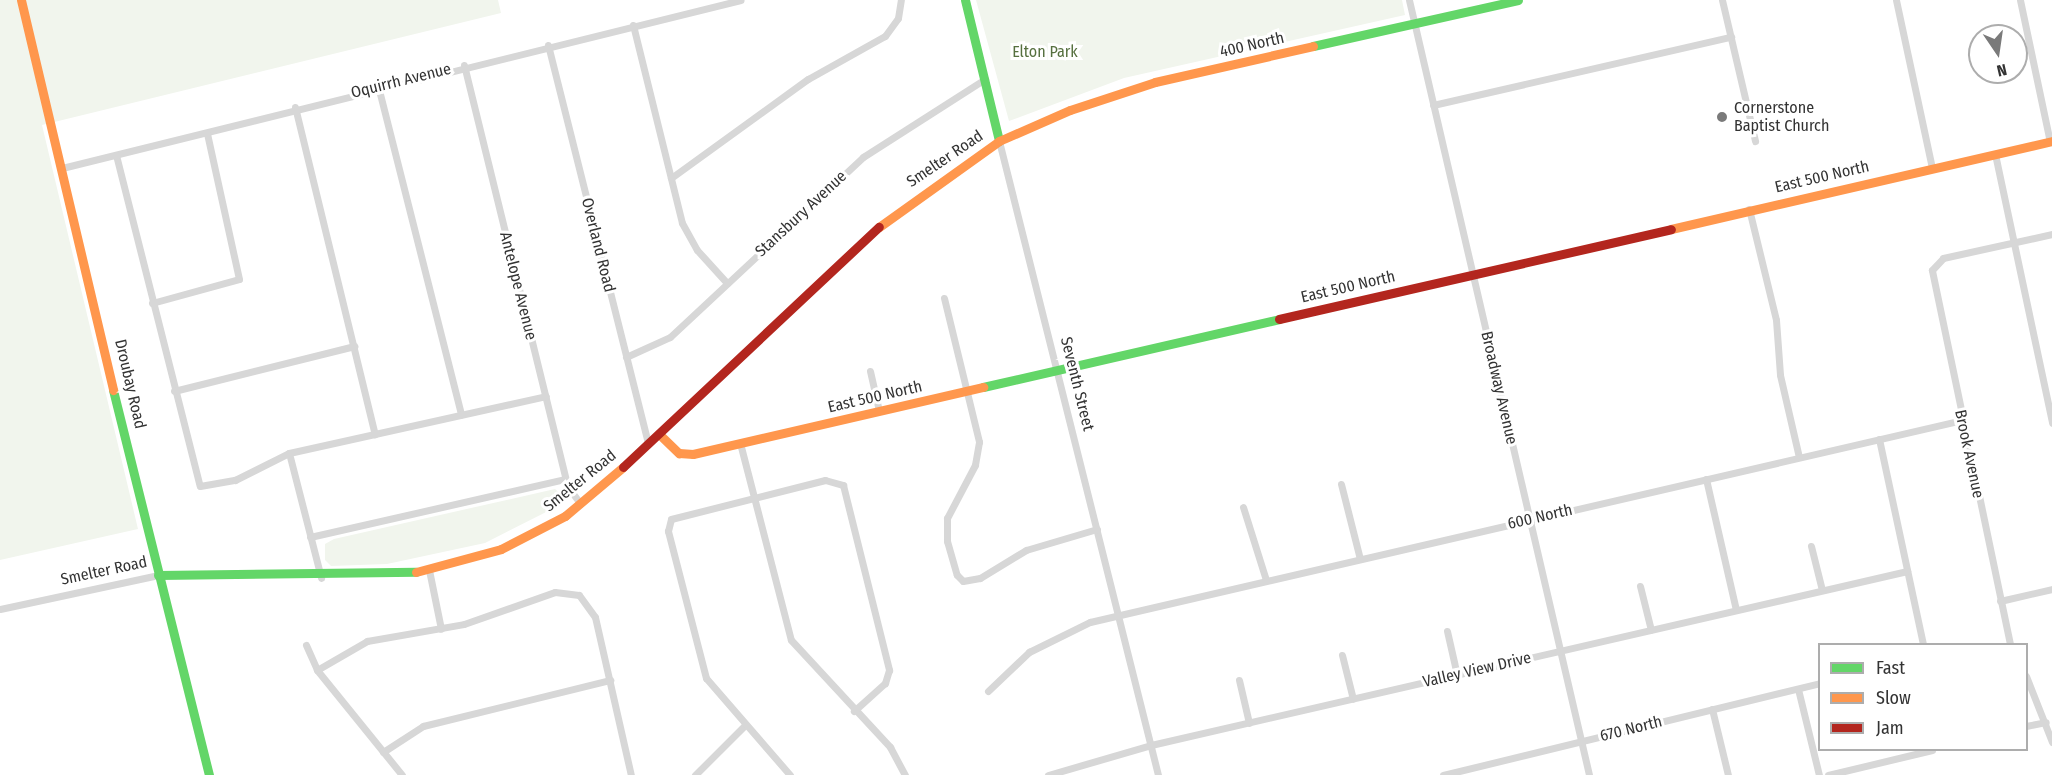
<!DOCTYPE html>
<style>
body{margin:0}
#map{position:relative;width:2052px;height:775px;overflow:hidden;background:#fff;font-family:"Fira Sans Condensed",sans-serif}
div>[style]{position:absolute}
.green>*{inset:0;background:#f1f5ed}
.street>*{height:7px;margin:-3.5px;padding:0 3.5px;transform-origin:3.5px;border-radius:3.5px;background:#d7d7d7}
.fast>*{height:9px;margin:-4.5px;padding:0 4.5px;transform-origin:4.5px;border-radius:4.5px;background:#63d668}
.slow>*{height:9px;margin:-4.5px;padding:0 4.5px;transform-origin:4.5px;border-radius:4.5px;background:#ff974d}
.jam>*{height:9px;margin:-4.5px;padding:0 4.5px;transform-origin:4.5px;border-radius:4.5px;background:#b3261e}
.dots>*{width:16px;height:16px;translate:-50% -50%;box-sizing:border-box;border:3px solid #fff;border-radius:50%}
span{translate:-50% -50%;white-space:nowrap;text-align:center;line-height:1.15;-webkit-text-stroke:6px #fff;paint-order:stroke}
.street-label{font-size:16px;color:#333}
.park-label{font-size:16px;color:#56703f}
.poi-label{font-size:16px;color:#333}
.left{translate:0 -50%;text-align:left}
.legend{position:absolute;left:1818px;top:643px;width:210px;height:108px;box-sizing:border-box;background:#fff;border:2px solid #adadad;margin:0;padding:8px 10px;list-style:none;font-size:18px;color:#333}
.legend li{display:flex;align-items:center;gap:12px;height:30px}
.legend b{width:30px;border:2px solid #adadad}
.north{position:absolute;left:1968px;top:24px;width:60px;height:60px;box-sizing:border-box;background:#fff;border:2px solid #adadad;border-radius:50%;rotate:167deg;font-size:16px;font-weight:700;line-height:24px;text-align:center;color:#333}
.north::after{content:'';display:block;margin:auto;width:21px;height:27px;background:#7a7a7a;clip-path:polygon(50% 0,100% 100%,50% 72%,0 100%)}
</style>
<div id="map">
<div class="green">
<div style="clip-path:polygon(0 0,498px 0,501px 13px,42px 125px,138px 529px,0 560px)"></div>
<div style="clip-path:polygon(976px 0,1402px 0,1405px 15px,1124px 78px,1009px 121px)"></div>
<div style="clip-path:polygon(555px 489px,564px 497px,562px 504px,485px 543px,387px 564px,331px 566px,325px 560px,325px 544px,334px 539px)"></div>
</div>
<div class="street">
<div style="left:1409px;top:0;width:796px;rotate:76.92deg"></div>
<div style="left:1722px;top:0;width:145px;rotate:76.8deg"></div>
<div style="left:1896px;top:0;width:172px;rotate:77.9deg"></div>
<div style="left:2020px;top:0;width:145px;rotate:78.1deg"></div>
<div style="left:633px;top:25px;width:204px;rotate:76.1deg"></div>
<div style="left:682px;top:223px;width:31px;rotate:61deg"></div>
<div style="left:697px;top:250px;width:45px;rotate:47.7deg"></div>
<div style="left:548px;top:45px;width:411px;rotate:75.9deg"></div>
<div style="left:464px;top:65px;width:435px;rotate:76.2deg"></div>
<div style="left:568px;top:487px;width:21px;rotate:53deg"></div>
<div style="left:378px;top:86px;width:339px;rotate:75.8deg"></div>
<div style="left:1433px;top:105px;width:306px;rotate:-12.9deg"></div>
<div style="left:295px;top:107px;width:337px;rotate:76.3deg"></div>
<div style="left:999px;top:141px;width:654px;rotate:75.92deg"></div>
<div style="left:1995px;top:154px;width:275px;rotate:78deg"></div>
<div style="left:116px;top:155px;width:341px;rotate:75.8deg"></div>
<div style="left:200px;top:486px;width:36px;rotate:-10deg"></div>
<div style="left:235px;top:480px;width:60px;rotate:-26.6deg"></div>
<div style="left:289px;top:453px;width:263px;rotate:-12.5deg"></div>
<div style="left:62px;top:168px;width:699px;rotate:-13.9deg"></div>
<div style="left:671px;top:178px;width:169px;rotate:-35.9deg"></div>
<div style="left:808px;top:79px;width:88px;rotate:-29.2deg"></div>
<div style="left:885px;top:36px;width:22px;rotate:-54deg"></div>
<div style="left:898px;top:18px;width:18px;rotate:-81deg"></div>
<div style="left:1749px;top:209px;width:114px;rotate:76.3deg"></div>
<div style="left:1776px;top:320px;width:55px;rotate:85.8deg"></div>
<div style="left:1780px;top:375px;width:84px;rotate:77deg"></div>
<div style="left:944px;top:298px;width:148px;rotate:76.3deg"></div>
<div style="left:979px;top:442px;width:23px;rotate:100deg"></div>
<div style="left:975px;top:465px;width:60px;rotate:117.8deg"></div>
<div style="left:947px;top:518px;width:23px;rotate:90deg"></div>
<div style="left:947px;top:541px;width:35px;rotate:74deg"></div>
<div style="left:957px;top:575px;width:8px;rotate:45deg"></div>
<div style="left:963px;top:581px;width:17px;rotate:-10deg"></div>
<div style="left:980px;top:578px;width:54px;rotate:-31.3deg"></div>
<div style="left:1026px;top:550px;width:74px;rotate:-16.5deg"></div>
<div style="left:152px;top:303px;width:90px;rotate:-15.4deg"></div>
<div style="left:239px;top:279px;width:149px;rotate:-102.4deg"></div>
<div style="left:626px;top:357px;width:48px;rotate:-24.4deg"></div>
<div style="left:670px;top:337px;width:264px;rotate:-43deg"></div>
<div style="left:863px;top:157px;width:145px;rotate:-32.6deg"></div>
<div style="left:870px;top:371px;width:41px;rotate:77.3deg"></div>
<div style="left:174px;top:391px;width:186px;rotate:-14deg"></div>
<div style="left:1879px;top:439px;width:210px;rotate:77.9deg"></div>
<div style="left:740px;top:443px;width:203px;rotate:75.5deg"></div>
<div style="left:791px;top:640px;width:146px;rotate:47.2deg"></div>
<div style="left:890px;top:747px;width:32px;rotate:62deg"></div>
<div style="left:289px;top:453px;width:129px;rotate:75.6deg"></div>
<div style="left:1706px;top:479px;width:134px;rotate:77.1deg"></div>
<div style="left:1341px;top:484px;width:77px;rotate:75.8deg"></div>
<div style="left:1243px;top:507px;width:77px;rotate:72.5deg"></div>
<div style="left:310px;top:537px;width:262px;rotate:-12.8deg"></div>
<div style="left:1811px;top:546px;width:45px;rotate:76deg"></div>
<div style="left:429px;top:570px;width:60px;rotate:78.5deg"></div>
<div style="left:1640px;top:586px;width:45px;rotate:76deg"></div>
<div style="left:2000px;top:601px;width:53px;rotate:-13deg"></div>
<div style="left:0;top:609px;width:162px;rotate:-12.1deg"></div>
<div style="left:1447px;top:631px;width:45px;rotate:77.2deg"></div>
<div style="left:2010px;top:644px;width:382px;rotate:-101.8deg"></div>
<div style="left:1932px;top:270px;width:16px;rotate:-47deg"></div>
<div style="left:1943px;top:258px;width:112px;rotate:-12.4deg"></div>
<div style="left:306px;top:645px;width:27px;rotate:66deg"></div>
<div style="left:317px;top:670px;width:135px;rotate:51deg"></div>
<div style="left:1342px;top:655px;width:45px;rotate:76deg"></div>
<div style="left:317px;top:670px;width:58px;rotate:-30.1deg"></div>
<div style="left:367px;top:641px;width:98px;rotate:-9.9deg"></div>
<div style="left:464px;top:624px;width:96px;rotate:-19.4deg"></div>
<div style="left:555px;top:592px;width:24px;rotate:7deg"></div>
<div style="left:579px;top:595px;width:27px;rotate:54deg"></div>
<div style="left:595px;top:617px;width:162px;rotate:77.2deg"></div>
<div style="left:2026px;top:676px;width:71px;rotate:68.5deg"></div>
<div style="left:1239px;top:680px;width:44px;rotate:76.9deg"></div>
<div style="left:1798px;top:689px;width:89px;rotate:76.3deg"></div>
<div style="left:988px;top:691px;width:57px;rotate:-43.6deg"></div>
<div style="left:1029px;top:652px;width:68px;rotate:-26.2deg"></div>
<div style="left:1090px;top:622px;width:895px;rotate:-13.04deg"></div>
<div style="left:1712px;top:709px;width:68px;rotate:76.4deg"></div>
<div style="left:2026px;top:726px;width:20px;rotate:-11deg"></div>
<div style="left:383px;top:752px;width:48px;rotate:-33deg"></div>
<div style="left:423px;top:726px;width:193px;rotate:-13.8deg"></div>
<div style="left:695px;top:775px;width:69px;rotate:-45deg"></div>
<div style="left:790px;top:775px;width:128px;rotate:-130.9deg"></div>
<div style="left:706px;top:678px;width:152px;rotate:-104.5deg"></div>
<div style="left:668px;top:531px;width:12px;rotate:-76deg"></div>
<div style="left:671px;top:519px;width:159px;rotate:-14.2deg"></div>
<div style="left:825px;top:480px;width:19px;rotate:16deg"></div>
<div style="left:843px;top:485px;width:191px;rotate:76deg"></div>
<div style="left:889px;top:670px;width:14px;rotate:107deg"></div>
<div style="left:885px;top:683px;width:42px;rotate:137.9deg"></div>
<div style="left:1048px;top:775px;width:107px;rotate:-16.2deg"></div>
<div style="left:1151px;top:745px;width:776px;rotate:-12.96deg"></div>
<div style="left:1443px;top:775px;width:388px;rotate:-13.7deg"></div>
<div style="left:1828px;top:775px;width:107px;rotate:-13.5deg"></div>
</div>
<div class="fast">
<div style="left:965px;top:0;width:145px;rotate:76.4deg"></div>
<div style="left:1313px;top:46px;width:210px;rotate:-12.6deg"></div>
<div style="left:983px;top:387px;width:304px;rotate:-12.9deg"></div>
<div style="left:113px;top:390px;width:397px;rotate:76deg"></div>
<div style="left:158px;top:575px;width:258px;rotate:-0.7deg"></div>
</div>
<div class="slow">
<div style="left:21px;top:0;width:401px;rotate:76.7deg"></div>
<div style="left:879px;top:227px;width:148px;rotate:-35.6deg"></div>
<div style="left:999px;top:141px;width:77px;rotate:-23.6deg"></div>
<div style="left:1070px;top:110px;width:89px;rotate:-18.2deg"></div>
<div style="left:1155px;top:82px;width:162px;rotate:-12.8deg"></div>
<div style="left:1671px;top:229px;width:391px;rotate:-13deg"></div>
<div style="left:659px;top:434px;width:28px;rotate:44deg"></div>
<div style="left:679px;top:453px;width:14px;rotate:4deg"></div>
<div style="left:693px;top:454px;width:298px;rotate:-13deg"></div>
<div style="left:416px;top:572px;width:88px;rotate:-15.1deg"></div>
<div style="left:501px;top:549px;width:72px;rotate:-27.3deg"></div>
<div style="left:565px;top:516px;width:76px;rotate:-40.2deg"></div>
</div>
<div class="jam">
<div style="left:1279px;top:319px;width:402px;rotate:-12.9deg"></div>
<div style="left:623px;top:467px;width:351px;rotate:-43.2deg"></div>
</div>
<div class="dots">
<div style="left:1722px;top:117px;background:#7a7a7a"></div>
</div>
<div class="street-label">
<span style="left:1252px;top:45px;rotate:-13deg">400 North</span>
<span style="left:401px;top:81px;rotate:-14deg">Oquirrh Avenue</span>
<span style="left:945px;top:159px;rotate:-34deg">Smelter Road</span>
<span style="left:1822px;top:177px;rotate:-13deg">East 500 North</span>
<span style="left:801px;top:214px;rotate:-43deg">Stansbury Avenue</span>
<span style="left:598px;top:245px;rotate:76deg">Overland Road</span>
<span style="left:518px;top:286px;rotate:76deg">Antelope Avenue</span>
<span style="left:1348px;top:287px;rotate:-13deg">East 500 North</span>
<span style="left:130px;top:384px;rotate:77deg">Droubay Road</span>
<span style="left:1077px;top:384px;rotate:76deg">Seventh Street</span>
<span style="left:1499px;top:388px;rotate:77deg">Broadway Avenue</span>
<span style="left:875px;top:397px;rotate:-13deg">East 500 North</span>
<span style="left:1969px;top:454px;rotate:78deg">Brook Avenue</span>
<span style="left:580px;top:481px;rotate:-39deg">Smelter Road</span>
<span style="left:1540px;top:517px;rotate:-13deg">600 North</span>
<span style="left:104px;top:571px;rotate:-12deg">Smelter Road</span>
<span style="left:1477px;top:670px;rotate:-13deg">Valley View Drive</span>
<span style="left:1631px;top:729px;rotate:-14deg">670 North</span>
</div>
<div class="park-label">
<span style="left:1045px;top:52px">Elton Park</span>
</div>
<div class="poi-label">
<span class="left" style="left:1734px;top:117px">Cornerstone<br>Baptist Church</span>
</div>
<ul class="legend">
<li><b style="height:8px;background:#63d668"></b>Fast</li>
<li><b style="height:8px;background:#ff974d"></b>Slow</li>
<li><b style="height:8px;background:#b3261e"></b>Jam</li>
</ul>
<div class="north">N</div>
</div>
